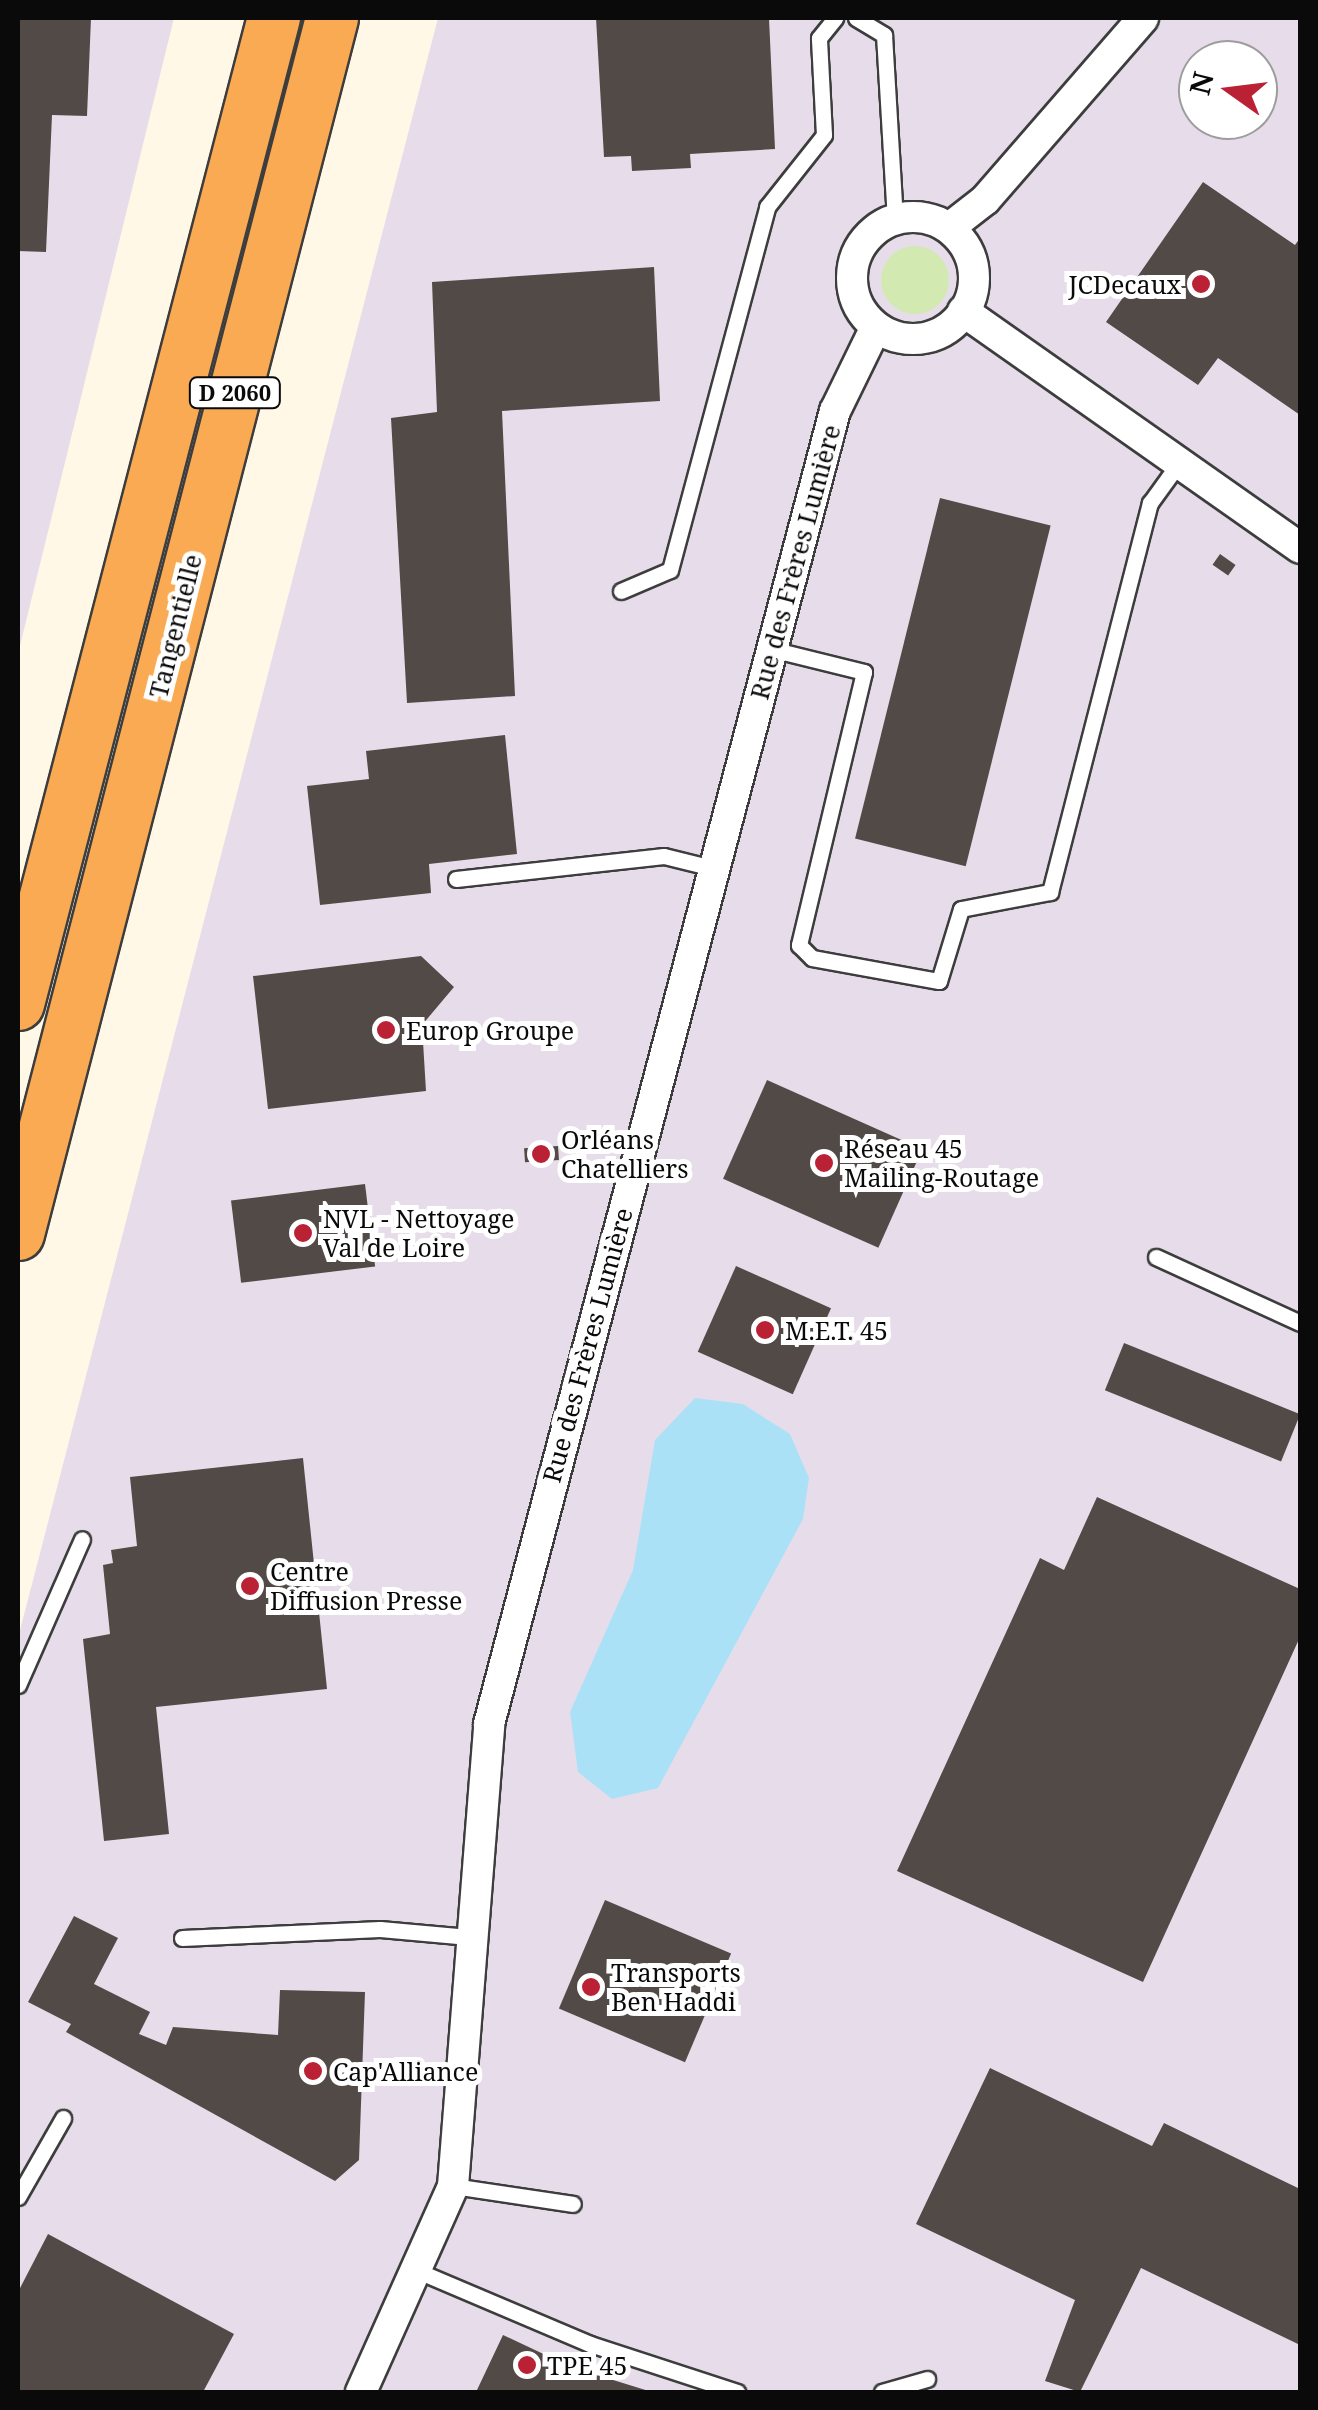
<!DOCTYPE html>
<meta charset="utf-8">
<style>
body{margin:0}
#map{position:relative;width:1318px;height:2410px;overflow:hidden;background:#fff8e7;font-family:"Noto Serif",serif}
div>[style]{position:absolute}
.industrial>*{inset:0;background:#e7ddea}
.green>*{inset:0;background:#d2e9b1}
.round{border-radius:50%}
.water>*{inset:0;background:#abe1f7}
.building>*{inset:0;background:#524a46;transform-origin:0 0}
.roads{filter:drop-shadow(2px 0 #3d3d3d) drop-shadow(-2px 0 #3d3d3d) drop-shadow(0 2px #3d3d3d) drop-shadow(0 -2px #3d3d3d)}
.service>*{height:15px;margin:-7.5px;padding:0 7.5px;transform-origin:7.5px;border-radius:7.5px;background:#fff}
.minor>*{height:30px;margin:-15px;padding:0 15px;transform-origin:15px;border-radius:15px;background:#fff}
.minor>.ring{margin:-15px;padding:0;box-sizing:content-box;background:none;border:30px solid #fff;border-radius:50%}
.trunk>*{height:52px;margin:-26px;padding:0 26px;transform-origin:26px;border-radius:26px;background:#f9aa53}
.dots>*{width:28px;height:28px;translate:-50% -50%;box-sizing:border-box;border:5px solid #fff;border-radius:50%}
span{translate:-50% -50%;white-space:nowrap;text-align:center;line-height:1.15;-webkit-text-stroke:10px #fff;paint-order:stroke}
.shield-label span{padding:2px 8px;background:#fff;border:2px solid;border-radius:8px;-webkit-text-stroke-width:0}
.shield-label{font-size:22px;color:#0a0a0a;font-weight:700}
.poi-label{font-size:25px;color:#0a0a0a}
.right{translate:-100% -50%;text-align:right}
.left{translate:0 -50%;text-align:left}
.street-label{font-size:25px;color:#0a0a0a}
.frame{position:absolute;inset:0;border:20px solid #0a0a0a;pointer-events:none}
.north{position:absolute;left:1178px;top:40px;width:100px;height:100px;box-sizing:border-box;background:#fff;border:2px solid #9d9d9d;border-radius:50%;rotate:284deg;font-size:28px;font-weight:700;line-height:40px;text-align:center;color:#0a0a0a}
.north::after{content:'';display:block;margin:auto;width:35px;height:45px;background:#bb2135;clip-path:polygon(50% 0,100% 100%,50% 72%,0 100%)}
</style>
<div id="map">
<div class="industrial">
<div style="clip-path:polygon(18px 18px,174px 18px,18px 654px)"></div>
<div style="clip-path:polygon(evenodd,438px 18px,1300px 18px,1300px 2392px,18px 2392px,18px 1638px,438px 18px,1198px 60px,1258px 60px,1258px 120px,1198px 120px,1198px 60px)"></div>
</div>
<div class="green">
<div class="round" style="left:881px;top:246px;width:68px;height:68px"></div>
</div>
<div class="water">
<div style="clip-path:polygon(695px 1398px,743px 1404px,790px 1434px,809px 1478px,803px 1519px,658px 1788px,612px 1799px,578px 1772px,570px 1712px,633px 1570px,655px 1440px)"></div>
</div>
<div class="building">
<div style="clip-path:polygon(18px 18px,91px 18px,87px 116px,52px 115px,46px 252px,18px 251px)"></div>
<div style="clip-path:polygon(596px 18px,769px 18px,775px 149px,690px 154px,691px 168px,632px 171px,631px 156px,604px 157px)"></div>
<div style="clip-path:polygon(1203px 182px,1295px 245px,1300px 238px,1300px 415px,1218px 358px,1198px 385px,1106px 322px)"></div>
<div style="clip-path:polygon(654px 267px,660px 401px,502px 411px,515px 696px,407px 703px,391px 418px,437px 412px,432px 282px)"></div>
<div style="left:940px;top:498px;width:114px;height:351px;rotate:14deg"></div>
<div style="left:1220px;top:554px;width:19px;height:13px;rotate:35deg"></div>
<div style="clip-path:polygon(505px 735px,517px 854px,429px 864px,431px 893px,320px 905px,307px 786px,369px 779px,366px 751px)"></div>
<div style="clip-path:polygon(421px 956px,454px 987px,422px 1025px,426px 1091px,268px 1109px,253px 976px)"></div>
<div style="left:767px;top:1080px;width:170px;height:108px;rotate:24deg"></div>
<div style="left:558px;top:1146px;width:14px;height:34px;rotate:86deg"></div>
<div style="left:365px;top:1184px;width:83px;height:135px;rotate:83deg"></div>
<div style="left:736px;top:1266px;width:104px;height:94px;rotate:24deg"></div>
<div style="left:1124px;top:1343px;width:190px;height:51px;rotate:22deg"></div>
<div style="clip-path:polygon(303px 1458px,327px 1689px,156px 1707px,169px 1834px,104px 1841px,83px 1639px,110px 1634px,103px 1565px,113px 1563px,111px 1550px,137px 1546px,130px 1477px)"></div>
<div style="clip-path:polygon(1097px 1497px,1300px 1589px,1300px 1637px,1143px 1982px,897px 1871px,1040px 1558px,1064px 1570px)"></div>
<div style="left:605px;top:1900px;width:137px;height:118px;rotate:23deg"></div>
<div style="clip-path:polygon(74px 1916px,118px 1938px,94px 1984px,150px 2012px,139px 2034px,166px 2045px,173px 2027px,278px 2035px,280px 1990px,365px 1992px,359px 2160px,335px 2181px,66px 2032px,71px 2024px,28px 2002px)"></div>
<div style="clip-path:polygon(990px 2068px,1152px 2146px,1164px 2123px,1300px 2189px,1300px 2345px,1141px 2268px,1080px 2392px,1045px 2381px,1075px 2300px,916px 2224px)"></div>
<div style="clip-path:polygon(48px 2234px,234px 2334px,203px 2392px,18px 2392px,18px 2292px)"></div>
<div style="clip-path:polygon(503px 2335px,571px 2367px,652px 2392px,484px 2392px,477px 2390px)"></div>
</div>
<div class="roads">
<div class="service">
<div style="left:856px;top:18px;width:33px;rotate:31deg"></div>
<div style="left:884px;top:35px;width:184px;rotate:86.6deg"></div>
<div style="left:621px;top:591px;width:53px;rotate:-23.2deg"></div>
<div style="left:670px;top:570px;width:376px;rotate:-75deg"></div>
<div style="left:767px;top:207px;width:92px;rotate:-51.6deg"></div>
<div style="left:824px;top:135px;width:97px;rotate:-93deg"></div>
<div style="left:819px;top:38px;width:26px;rotate:-51deg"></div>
<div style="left:771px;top:649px;width:96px;rotate:13.9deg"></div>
<div style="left:864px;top:672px;width:281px;rotate:103.4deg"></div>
<div style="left:799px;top:945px;width:18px;rotate:45deg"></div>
<div style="left:812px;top:958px;width:129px;rotate:10.3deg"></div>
<div style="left:939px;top:981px;width:75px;rotate:-73deg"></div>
<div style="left:961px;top:909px;width:91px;rotate:-10.8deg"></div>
<div style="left:1050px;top:892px;width:402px;rotate:-75.6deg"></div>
<div style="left:1150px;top:503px;width:49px;rotate:-54.1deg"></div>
<div style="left:456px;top:879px;width:209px;rotate:-6.3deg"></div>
<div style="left:664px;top:856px;width:50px;rotate:13.8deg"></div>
<div style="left:1156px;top:1257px;width:158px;rotate:24.6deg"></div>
<div style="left:18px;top:1685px;width:159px;rotate:-66.3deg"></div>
<div style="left:182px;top:1938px;width:198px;rotate:-2.6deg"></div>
<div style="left:380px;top:1929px;width:89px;rotate:5.1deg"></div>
<div style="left:453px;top:2186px;width:121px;rotate:8.5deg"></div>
<div style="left:18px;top:2197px;width:91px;rotate:-60.3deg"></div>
<div style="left:418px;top:2271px;width:187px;rotate:23deg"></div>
<div style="left:590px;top:2344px;width:155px;rotate:18.1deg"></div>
<div style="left:882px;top:2392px;width:47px;rotate:-16.1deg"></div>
</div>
<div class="minor">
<div class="ring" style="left:852px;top:217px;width:92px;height:92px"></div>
<div style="left:949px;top:228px;width:46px;rotate:-37.9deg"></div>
<div style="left:985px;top:200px;width:241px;rotate:-49deg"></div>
<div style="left:963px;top:311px;width:412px;rotate:35.1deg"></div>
<div style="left:361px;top:2392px;width:226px;rotate:-65.9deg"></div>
<div style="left:453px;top:2186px;width:463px;rotate:-85.5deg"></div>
<div style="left:489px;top:1724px;width:1358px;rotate:-75.24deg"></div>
<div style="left:835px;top:411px;width:93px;rotate:-64deg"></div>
</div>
<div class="trunk">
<div style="left:18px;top:1004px;width:1019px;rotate:-75.45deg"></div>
<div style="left:18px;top:1234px;width:1256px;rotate:-75.52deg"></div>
</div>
</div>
<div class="dots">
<div style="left:1201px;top:284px;background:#bb2135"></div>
<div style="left:386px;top:1030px;background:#bb2135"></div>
<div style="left:541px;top:1154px;background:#bb2135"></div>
<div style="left:824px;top:1163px;background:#bb2135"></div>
<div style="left:303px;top:1233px;background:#bb2135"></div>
<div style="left:765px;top:1330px;background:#bb2135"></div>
<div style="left:250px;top:1586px;background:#bb2135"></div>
<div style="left:591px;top:1987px;background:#bb2135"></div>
<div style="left:313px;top:2071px;background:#bb2135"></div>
<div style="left:527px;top:2365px;background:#bb2135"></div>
</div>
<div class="shield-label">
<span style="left:235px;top:393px">D 2060</span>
</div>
<div class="poi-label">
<span class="right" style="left:1181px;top:284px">JCDecaux</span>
<span class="left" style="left:406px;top:1030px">Europ Groupe</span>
<span class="left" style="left:561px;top:1154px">Orléans<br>Chatelliers</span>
<span class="left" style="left:844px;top:1163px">Réseau 45<br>Mailing-Routage</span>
<span class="left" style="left:323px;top:1233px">NVL - Nettoyage<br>Val de Loire</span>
<span class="left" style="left:785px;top:1330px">M.E.T. 45</span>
<span class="left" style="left:270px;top:1586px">Centre<br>Diffusion Presse</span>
<span class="left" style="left:611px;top:1987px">Transports<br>Ben Haddi</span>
<span class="left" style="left:333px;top:2071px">Cap'Alliance</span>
<span class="left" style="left:547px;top:2365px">TPE 45</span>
</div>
<div class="street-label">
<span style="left:795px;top:562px;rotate:-75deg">Rue des Frères Lumière</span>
<span style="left:175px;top:626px;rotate:-76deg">Tangentielle</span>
<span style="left:587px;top:1345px;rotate:-75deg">Rue des Frères Lumière</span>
</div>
<div class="frame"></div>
<div class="north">N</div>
</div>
